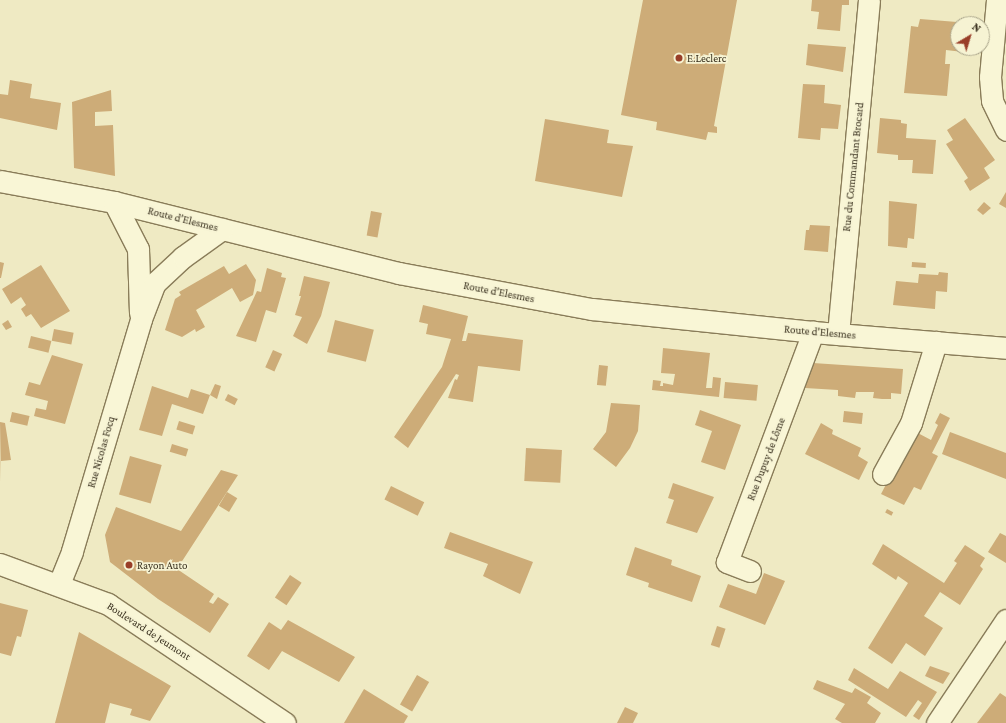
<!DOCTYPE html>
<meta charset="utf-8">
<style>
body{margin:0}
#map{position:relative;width:1006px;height:723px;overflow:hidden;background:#efeac3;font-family:"Crimson Pro",serif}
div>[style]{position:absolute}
.building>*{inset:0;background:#cdac78;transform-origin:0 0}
.roads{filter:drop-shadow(1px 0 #897c59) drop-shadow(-1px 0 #897c59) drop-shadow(0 1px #897c59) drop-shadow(0 -1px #897c59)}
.minor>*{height:21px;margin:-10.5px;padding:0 10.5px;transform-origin:10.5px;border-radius:10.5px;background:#f9f6d6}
.dots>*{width:11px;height:11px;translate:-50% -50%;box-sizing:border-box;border:2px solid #f6f3d3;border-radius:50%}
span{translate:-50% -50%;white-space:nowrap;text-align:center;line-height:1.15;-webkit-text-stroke:3.5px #f6f3d3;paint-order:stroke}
.poi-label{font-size:11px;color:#39301e}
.left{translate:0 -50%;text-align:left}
.street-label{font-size:11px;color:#39301e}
.north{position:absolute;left:950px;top:16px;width:40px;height:40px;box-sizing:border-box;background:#f6f3d3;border:1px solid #aaa58b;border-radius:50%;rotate:38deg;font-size:11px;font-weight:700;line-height:16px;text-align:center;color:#39301e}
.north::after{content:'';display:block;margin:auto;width:14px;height:18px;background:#993e28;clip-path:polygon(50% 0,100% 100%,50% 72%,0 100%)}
</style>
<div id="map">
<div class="building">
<div style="clip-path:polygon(643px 0,737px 0,714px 126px,717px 127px,717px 133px,708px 132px,706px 140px,656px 130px,657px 122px,621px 115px)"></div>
<div style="clip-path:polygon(812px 0,849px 0,849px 5px,842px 5px,840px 31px,817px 29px,819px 12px,811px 11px)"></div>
<div style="clip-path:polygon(920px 19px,957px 22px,958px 48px,963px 48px,963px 52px,946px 50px,945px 64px,950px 64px,947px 96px,904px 93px,911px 26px,918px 27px)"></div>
<div style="clip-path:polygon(808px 44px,846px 47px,843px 72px,806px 65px)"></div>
<div style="clip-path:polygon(10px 80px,32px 84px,30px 98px,61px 103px,57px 130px,0 118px,0 94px,8px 95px)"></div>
<div style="clip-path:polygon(803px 84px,825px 85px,824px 103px,841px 105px,838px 129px,821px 128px,820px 140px,798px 138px)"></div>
<div style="clip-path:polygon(111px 90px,112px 111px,95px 112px,95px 126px,113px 125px,115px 176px,74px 168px,72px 102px)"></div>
<div style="clip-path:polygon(880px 118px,901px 120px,901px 123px,907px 124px,906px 138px,936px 140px,933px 174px,912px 173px,913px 160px,898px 160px,898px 155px,877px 153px)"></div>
<div style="clip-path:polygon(965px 118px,995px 160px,984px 168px,990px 178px,970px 191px,964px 181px,968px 178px,946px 144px,953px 140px,947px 130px)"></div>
<div style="clip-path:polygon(545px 119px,609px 130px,607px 143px,633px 146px,622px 197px,535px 181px)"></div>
<div style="clip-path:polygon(1006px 192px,1006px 208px,999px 204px)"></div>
<div style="clip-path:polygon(889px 201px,917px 204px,914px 239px,908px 238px,907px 248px,888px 246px)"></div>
<div style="clip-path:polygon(984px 202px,991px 208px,983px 215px,977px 210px)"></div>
<div style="left:371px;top:211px;width:11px;height:25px;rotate:10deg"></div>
<div style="clip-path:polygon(810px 225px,830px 226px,828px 252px,804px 250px,806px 230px,809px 230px)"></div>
<div style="clip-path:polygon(0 262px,4px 263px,1px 278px,0 278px)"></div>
<div style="left:912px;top:262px;width:14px;height:5px;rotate:4deg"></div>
<div style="clip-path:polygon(246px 264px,256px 280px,253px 295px,240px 302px,232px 288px,196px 310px,205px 327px,196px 332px,195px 329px,182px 337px,165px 330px,175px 299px,181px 295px,179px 292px,224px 266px,229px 274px)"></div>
<div style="clip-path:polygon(41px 265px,70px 311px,41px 328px,31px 314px,26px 317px,21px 309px,26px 305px,21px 297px,11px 304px,2px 289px)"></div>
<div style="clip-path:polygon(267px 268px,282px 273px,281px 277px,286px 278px,276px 313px,266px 310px,256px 342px,236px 336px,257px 291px,261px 292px)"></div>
<div style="clip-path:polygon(939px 272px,948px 273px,947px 292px,936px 291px,935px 309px,893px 305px,896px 281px,918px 283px,919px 274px,938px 275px)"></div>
<div style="clip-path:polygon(304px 276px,330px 282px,321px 316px,307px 344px,293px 336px,302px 317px,295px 315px,301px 296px,299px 296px)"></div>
<div style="clip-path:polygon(423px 305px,468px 316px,462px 341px,466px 341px,468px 333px,523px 340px,520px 371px,478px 366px,473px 402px,448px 398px,455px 379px,457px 380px,459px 375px,456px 374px,408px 448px,394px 437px,442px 367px,451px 339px,426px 334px,428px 324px,419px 322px)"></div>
<div style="clip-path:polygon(8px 320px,12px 327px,6px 330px,2px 324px)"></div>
<div style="left:335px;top:320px;width:40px;height:33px;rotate:14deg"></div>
<div style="left:54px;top:329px;width:20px;height:12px;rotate:11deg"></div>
<div style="left:31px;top:336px;width:21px;height:12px;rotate:14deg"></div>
<div style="clip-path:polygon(663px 348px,710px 353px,706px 388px,712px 388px,713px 377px,721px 378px,719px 397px,652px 390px,653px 380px,661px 381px,660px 386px,663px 386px,663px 383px,673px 385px,675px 374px,661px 373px)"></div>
<div style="left:273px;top:350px;width:10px;height:19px;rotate:24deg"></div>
<div style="clip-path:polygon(52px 355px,83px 364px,65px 424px,34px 416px,36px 408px,46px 410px,48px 401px,25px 395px,29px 382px,40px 385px)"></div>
<div style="clip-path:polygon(813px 363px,903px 369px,901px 394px,891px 393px,891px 399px,882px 399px,873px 398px,874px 392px,856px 392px,855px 398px,838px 396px,838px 390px,805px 388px)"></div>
<div style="left:599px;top:365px;width:9px;height:20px;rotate:6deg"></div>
<div style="left:725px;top:382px;width:33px;height:16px;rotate:5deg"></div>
<div style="clip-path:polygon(215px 384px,221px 386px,217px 399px,210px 395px)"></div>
<div style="clip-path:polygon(152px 386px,188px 398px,191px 389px,210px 395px,203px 414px,172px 404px,162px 436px,139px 430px)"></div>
<div style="left:228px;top:394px;width:11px;height:7px;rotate:27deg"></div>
<div style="clip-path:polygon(611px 403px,640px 405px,638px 431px,630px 448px,616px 467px,593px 449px,606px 432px)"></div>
<div style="clip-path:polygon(700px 410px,741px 425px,725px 470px,701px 462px,712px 431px,695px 425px)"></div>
<div style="left:844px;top:411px;width:19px;height:11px;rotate:6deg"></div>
<div style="left:12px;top:412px;width:18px;height:10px;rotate:13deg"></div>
<div style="clip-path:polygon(940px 413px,950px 418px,932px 453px,938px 456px,921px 490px,914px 487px,904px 505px,881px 494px,914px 431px,931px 440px,938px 425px,935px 423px)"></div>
<div style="left:179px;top:421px;width:17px;height:9px;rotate:17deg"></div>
<div style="clip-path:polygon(0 422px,5px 423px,11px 460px,1px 461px,1px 483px)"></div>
<div style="clip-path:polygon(821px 423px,833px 430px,832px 434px,861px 448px,858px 456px,868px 462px,859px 480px,805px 454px)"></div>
<div style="clip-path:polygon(950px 432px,1006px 453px,1006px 479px,942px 454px)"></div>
<div style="left:172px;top:444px;width:17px;height:8px;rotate:17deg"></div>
<div style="left:526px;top:448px;width:36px;height:33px;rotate:3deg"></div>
<div style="left:130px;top:456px;width:33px;height:40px;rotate:16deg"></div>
<div style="clip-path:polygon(221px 470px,238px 475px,177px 569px,214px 594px,209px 602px,213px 604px,218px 597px,229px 604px,210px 633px,158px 599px,110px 562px,105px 535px,116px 507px,181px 531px)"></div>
<div style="clip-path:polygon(673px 483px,714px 497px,697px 533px,666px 523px,674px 500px,668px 498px)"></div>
<div style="left:391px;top:486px;width:37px;height:15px;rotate:26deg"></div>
<div style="left:227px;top:492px;width:12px;height:16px;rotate:31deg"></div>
<div style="left:887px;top:509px;width:7px;height:4px;rotate:27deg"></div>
<div style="clip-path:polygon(450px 532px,533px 562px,520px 594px,483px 576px,488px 564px,444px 548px)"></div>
<div style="clip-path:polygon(1000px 533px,1006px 536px,1006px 563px,988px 552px)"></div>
<div style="clip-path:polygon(883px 544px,944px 583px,957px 563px,954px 561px,965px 545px,985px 558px,980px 566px,983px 569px,960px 605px,940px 592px,924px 616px,943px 628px,925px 656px,906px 643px,892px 664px,868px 648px,908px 583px,898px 576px,896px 580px,872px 564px)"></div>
<div style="clip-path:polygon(635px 547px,672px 560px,671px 565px,701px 576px,692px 602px,648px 587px,649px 583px,626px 575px)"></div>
<div style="clip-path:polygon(764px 573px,785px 581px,765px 625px,719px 607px,728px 584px,756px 594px)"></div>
<div style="left:290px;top:575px;width:14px;height:27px;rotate:34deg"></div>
<div style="clip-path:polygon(0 603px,28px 610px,21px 637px,17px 636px,11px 656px,0 653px)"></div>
<div style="clip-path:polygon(288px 620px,355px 657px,339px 682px,282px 651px,269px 670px,247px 656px,269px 622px,281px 630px)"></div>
<div style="left:717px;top:626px;width:9px;height:20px;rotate:18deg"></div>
<div style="clip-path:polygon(79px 632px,171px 686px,150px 721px,130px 715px,132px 709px,110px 703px,105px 723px,55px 723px)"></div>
<div style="clip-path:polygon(930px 666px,950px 673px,943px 684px,925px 676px)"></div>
<div style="clip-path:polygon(854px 668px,888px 689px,900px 671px,937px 692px,919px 720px,913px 716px,922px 703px,918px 700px,906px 717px,848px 680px)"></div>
<div style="left:417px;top:675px;width:14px;height:34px;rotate:30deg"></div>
<div style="clip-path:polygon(817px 680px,852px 693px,855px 688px,871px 697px,867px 703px,881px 713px,875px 723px,842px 723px,835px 719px,845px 704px,813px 689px)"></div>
<div style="clip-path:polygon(364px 689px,408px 716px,404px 723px,344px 723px)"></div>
<div style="clip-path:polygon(1000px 693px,1006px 697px,1006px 723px,977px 723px)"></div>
<div style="clip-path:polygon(625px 707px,638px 713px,633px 723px,617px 723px)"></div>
</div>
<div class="roads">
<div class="minor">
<div style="left:997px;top:0;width:77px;rotate:95.2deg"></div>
<div style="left:990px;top:77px;width:24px;rotate:85deg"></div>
<div style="left:992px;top:101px;width:32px;rotate:64deg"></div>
<div style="left:0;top:181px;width:116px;rotate:10.4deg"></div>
<div style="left:114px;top:202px;width:294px;rotate:14deg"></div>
<div style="left:399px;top:273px;width:196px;rotate:10.6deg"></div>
<div style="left:592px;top:309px;width:222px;rotate:5.9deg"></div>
<div style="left:813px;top:332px;width:194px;rotate:4.7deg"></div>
<div style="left:114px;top:202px;width:53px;rotate:62.9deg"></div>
<div style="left:138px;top:249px;width:64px;rotate:88.2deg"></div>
<div style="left:838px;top:334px;width:335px;rotate:-84.7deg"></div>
<div style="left:883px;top:474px;width:58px;rotate:-61.2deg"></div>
<div style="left:911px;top:423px;width:85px;rotate:-72.8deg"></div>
<div style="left:0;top:564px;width:115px;rotate:20.3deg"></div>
<div style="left:108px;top:604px;width:213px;rotate:33.9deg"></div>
<div style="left:750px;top:571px;width:25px;rotate:-159deg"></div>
<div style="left:727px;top:562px;width:246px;rotate:-69.5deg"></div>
<div style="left:59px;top:584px;width:35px;rotate:-68deg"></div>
<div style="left:72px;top:551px;width:242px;rotate:-73.4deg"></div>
<div style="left:141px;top:319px;width:39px;rotate:-69deg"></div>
<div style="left:155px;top:283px;width:38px;rotate:-43deg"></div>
<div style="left:183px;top:257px;width:48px;rotate:-35.7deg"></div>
<div style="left:937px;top:723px;width:124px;rotate:-56.2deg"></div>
</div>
</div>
<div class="dots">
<div style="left:679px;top:58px;background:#993e28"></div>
<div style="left:129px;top:565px;background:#993e28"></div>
</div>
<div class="poi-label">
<span class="left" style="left:687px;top:58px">E.Leclerc</span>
<span class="left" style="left:137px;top:565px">Rayon Auto</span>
</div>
<div class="street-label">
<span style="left:853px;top:167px;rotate:-84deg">Rue du Commandant Brocard</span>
<span style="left:183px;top:219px;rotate:14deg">Route d'Elesmes</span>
<span style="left:499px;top:292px;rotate:11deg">Route d'Elesmes</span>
<span style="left:820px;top:332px;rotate:5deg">Route d'Elesmes</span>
<span style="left:101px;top:452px;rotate:-74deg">Rue Nicolas Focq</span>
<span style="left:766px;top:459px;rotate:-69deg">Rue Dupuy de Lôme</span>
<span style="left:149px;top:631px;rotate:33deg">Boulevard de Jeumont</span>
</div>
<div class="north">N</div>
</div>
